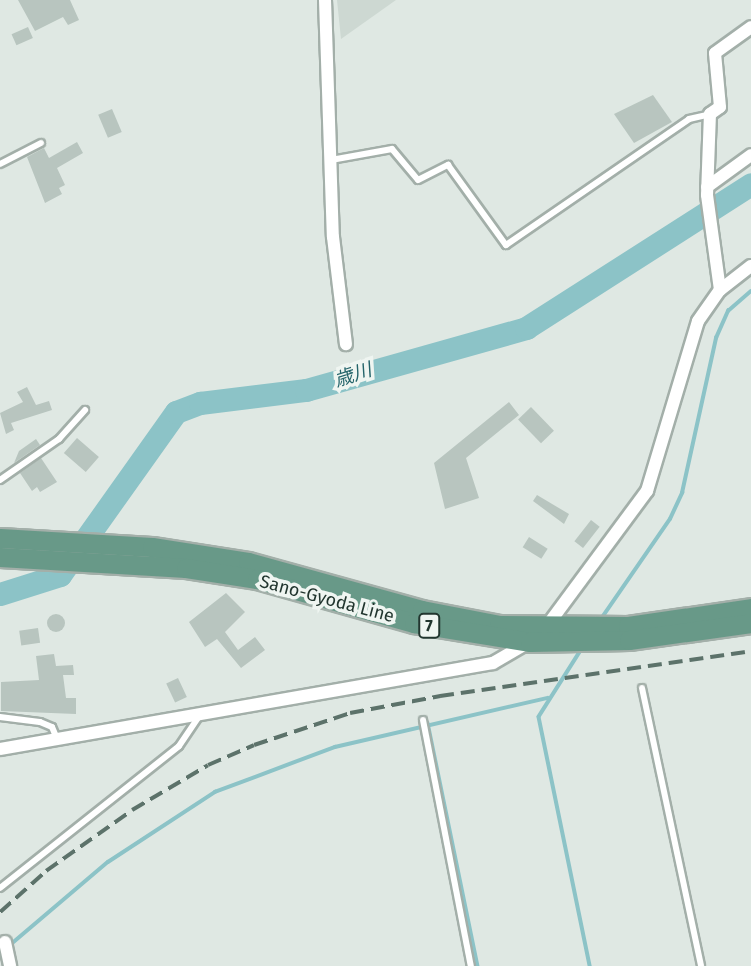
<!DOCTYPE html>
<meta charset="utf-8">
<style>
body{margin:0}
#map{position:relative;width:751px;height:966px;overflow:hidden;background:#dfe8e3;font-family:"Fira Sans","Noto Sans JP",sans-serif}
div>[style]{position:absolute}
.built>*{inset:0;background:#cdd8d2}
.stream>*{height:3.5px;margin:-1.75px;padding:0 1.75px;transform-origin:1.75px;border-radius:1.75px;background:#8cc3c7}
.river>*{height:23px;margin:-11.5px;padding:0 11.5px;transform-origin:11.5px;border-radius:11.5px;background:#8cc3c7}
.building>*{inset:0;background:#b8c5bf;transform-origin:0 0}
.round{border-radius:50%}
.roads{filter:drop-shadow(2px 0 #a3afa9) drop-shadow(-2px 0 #a3afa9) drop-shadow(0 2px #a3afa9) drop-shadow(0 -2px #a3afa9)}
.lane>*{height:6px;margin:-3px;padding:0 3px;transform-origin:3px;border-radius:3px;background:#fff}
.street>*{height:12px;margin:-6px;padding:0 6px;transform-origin:6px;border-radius:6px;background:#fff}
.primary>*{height:19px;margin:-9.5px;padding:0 9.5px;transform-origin:9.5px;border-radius:9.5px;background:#689988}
.rail>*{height:3.5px;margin-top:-1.75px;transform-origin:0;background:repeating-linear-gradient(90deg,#5c726a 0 14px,transparent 0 21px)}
span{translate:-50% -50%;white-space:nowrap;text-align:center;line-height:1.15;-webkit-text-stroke:7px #eff5f1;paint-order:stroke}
.shield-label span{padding:2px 5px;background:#eff5f1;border:2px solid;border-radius:5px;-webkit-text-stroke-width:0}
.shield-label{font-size:16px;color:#22362f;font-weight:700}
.street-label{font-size:18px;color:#22362f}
.water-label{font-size:19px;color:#24646a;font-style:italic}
</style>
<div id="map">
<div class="built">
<div style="clip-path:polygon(337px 0,396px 0,341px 39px)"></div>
</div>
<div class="stream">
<div style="left:601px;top:619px;width:121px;rotate:-55.4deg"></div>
<div style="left:670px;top:519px;width:29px;rotate:-65deg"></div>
<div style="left:682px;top:493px;width:159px;rotate:-77.6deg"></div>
<div style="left:716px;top:338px;width:30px;rotate:-66deg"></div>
<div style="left:728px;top:311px;width:30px;rotate:-41deg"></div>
<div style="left:582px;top:649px;width:80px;rotate:122.3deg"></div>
<div style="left:539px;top:717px;width:254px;rotate:78.4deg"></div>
<div style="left:428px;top:723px;width:248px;rotate:78.4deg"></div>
<div style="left:10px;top:945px;width:128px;rotate:-40.3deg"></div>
<div style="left:108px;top:862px;width:128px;rotate:-33.2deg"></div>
<div style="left:215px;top:792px;width:128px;rotate:-20.6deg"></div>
<div style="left:335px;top:747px;width:218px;rotate:-13deg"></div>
</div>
<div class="river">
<div style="left:0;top:594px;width:63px;rotate:-17.6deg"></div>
<div style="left:60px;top:575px;width:200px;rotate:-54.6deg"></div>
<div style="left:176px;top:412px;width:26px;rotate:-21deg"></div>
<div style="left:200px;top:403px;width:107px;rotate:-7deg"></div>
<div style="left:306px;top:390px;width:229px;rotate:-15.7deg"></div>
<div style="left:526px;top:328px;width:267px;rotate:-32.6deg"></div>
</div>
<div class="building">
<div style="clip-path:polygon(18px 0,70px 0,79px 20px,68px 25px,63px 17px,35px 31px)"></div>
<div style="left:28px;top:27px;width:12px;height:18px;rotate:66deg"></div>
<div style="clip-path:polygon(653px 95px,672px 122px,634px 143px,614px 114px)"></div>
<div style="left:112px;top:109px;width:25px;height:15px;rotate:67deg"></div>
<div style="clip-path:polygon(77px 142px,83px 153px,57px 168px,65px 185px,59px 188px,62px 194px,45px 203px,27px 157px,44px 148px,49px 158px)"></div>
<div style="clip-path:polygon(27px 387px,36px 405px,49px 401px,52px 410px,11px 423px,14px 430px,6px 434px,0 413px,23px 402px,17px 392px)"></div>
<div style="clip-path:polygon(509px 402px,519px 415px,466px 458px,479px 498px,445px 509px,434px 463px)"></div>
<div style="left:531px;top:407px;width:33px;height:18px;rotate:46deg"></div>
<div style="left:77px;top:438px;width:29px;height:20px;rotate:41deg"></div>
<div style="clip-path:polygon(36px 439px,40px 445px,14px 463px,19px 451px)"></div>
<div style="clip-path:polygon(41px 458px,57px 482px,40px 492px,37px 487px,32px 491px,20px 473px)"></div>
<div style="clip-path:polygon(537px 495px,569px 514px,564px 524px,533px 501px)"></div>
<div style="left:591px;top:520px;width:11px;height:27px;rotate:38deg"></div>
<div style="left:529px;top:537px;width:22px;height:12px;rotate:32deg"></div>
<div style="clip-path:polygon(226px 593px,245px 612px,225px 632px,238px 650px,255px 637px,265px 650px,241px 668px,217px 639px,205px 647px,189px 622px)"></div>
<div class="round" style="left:47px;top:614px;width:18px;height:18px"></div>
<div style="left:38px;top:628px;width:15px;height:19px;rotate:82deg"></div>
<div style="clip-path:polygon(54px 654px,56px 666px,73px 665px,74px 675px,63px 675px,66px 698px,76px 698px,76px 714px,1px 711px,1px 682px,39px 680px,36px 656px)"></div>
<div style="left:178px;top:678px;width:21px;height:13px;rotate:65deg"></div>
</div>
<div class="roads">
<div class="lane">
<div style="left:331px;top:160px;width:62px;rotate:-10.2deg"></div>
<div style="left:392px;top:149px;width:40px;rotate:50deg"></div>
<div style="left:418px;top:180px;width:34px;rotate:-27deg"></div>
<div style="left:448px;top:165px;width:99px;rotate:54.1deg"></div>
<div style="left:506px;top:245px;width:222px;rotate:-34.5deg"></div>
<div style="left:689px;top:119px;width:22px;rotate:-13deg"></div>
<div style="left:0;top:164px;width:46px;rotate:-27.1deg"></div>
<div style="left:0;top:480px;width:72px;rotate:-34.8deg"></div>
<div style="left:59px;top:439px;width:39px;rotate:-48deg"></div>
<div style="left:642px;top:688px;width:284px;rotate:78deg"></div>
<div style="left:0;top:717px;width:40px;rotate:7.1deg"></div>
<div style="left:40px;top:722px;width:13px;rotate:23deg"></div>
<div style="left:52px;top:727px;width:13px;rotate:67deg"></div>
<div style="left:423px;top:720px;width:251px;rotate:79deg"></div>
<div style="left:0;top:888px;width:228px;rotate:-38.4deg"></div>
<div style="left:179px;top:746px;width:37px;rotate:-56deg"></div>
</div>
<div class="street">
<div style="left:325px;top:0;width:237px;rotate:88.1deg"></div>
<div style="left:333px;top:237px;width:108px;rotate:83.1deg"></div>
<div style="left:707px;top:187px;width:54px;rotate:-36deg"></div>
<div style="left:720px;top:290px;width:96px;rotate:-97.8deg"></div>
<div style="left:707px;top:195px;width:81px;rotate:-87.9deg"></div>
<div style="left:710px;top:114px;width:12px;rotate:-35deg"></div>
<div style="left:720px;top:107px;width:54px;rotate:-95.3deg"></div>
<div style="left:715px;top:53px;width:44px;rotate:-35.8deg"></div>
<div style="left:547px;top:626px;width:168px;rotate:-53.5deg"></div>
<div style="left:647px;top:491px;width:177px;rotate:-73.3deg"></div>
<div style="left:698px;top:321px;width:38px;rotate:-55deg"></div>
<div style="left:720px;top:290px;width:39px;rotate:-38deg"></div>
<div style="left:0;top:749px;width:500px;rotate:-9.9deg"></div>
<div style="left:493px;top:663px;width:44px;rotate:-30.1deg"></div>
<div style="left:5px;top:942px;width:25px;rotate:78deg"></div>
</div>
<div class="primary">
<div style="left:0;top:538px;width:152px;rotate:3.4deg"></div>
<div style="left:152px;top:547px;width:97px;rotate:8.9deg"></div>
<div style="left:248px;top:562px;width:180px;rotate:15.4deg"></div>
<div style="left:422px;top:610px;width:78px;rotate:11deg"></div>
<div style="left:499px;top:625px;width:129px;rotate:0.4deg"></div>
<div style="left:628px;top:626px;width:124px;rotate:-8.3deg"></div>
<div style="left:0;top:557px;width:186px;rotate:3.4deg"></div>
<div style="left:186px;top:568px;width:72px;rotate:8.8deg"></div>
<div style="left:257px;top:579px;width:163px;rotate:15.7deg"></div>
<div style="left:414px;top:623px;width:118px;rotate:9.3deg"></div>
<div style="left:530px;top:642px;width:99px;rotate:-1.2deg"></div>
<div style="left:629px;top:640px;width:123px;rotate:-7.9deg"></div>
</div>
</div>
<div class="rail">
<div style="left:0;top:912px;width:62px;rotate:-41.7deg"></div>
<div style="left:46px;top:871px;width:105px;rotate:-35.3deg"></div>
<div style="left:132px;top:810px;width:88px;rotate:-30.6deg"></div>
<div style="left:208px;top:765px;width:50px;rotate:-23.5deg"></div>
<div style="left:254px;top:745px;width:101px;rotate:-18.4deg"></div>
<div style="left:350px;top:713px;width:92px;rotate:-10.7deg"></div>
<div style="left:440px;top:696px;width:314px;rotate:-8.2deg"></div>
</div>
<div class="shield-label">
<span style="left:429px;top:626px">7</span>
</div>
<div class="street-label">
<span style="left:327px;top:599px;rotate:15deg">Sano-Gyoda Line</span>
</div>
<div class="water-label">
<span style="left:353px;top:375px;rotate:-18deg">歳川</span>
</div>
</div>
